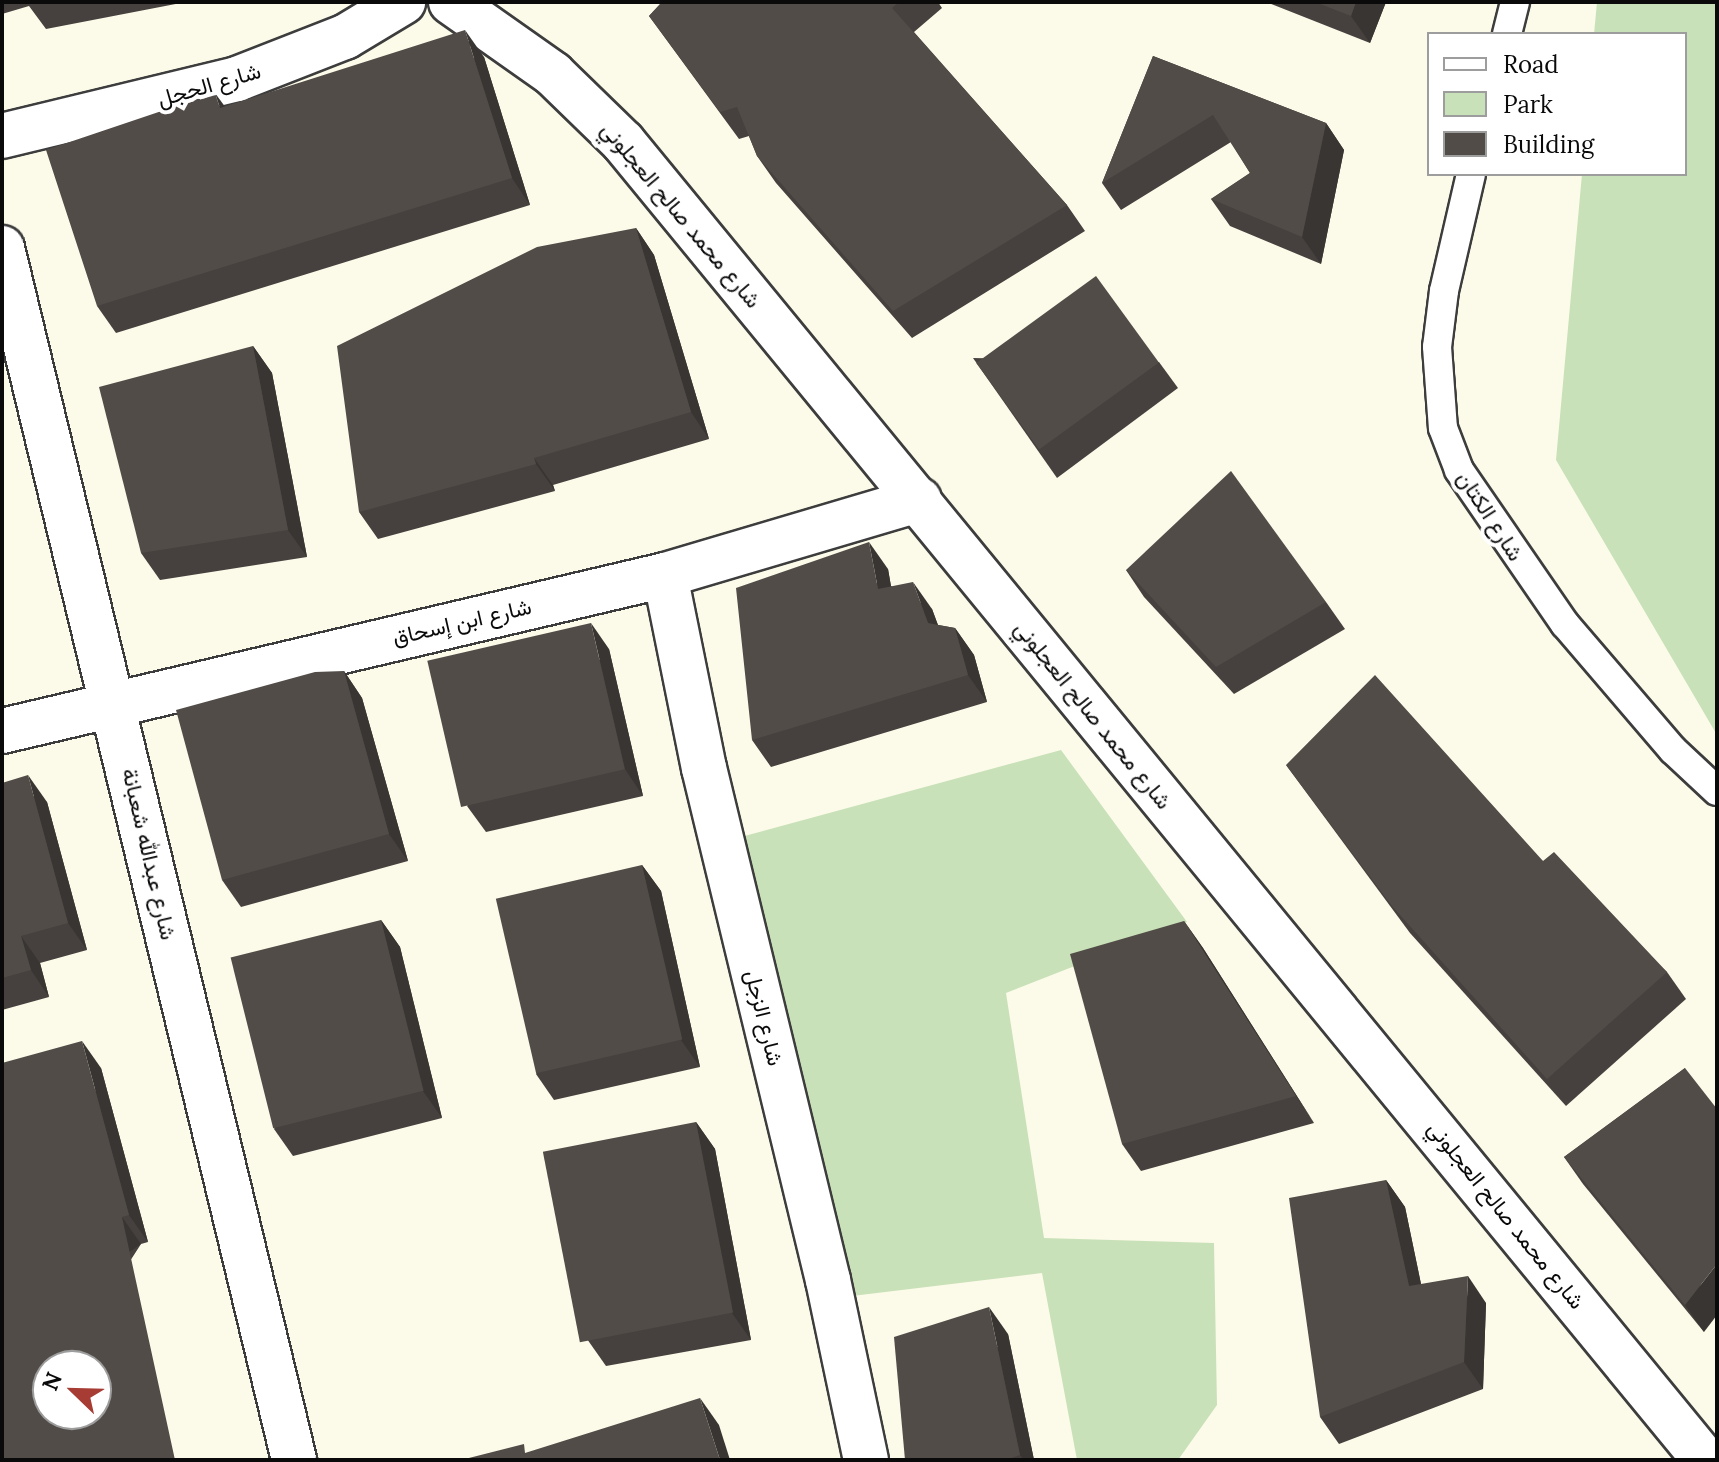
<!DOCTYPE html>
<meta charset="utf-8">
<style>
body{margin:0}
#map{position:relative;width:1719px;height:1462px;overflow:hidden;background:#fcfbe9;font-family:Lora,Vazirmatn,serif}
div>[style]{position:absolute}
.green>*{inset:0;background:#c9e1b8}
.roads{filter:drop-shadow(2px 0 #3d3d3d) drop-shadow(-2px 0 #3d3d3d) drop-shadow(0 2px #3d3d3d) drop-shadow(0 -2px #3d3d3d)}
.lane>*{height:28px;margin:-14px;padding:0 14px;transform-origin:14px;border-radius:14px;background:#fff}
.street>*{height:44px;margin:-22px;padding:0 22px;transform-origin:22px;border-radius:22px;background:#fff}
.wall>*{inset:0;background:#46413e}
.shaded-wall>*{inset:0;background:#393532;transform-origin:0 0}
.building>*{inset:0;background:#514c48;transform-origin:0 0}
span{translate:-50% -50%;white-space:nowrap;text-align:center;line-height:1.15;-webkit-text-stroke:8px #fff;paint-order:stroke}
.street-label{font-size:22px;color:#0a0a0a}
.frame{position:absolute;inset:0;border:4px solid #0a0a0a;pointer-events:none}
.legend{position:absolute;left:1427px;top:32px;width:260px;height:144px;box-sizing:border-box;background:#fff;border:2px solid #9d9d9d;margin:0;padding:10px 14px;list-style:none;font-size:24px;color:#0a0a0a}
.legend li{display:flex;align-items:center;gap:16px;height:40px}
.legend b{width:40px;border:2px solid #9d9d9d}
.north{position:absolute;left:32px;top:1350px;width:80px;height:80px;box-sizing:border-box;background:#fff;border:2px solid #9d9d9d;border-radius:50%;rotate:293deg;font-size:22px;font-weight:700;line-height:32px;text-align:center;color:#0a0a0a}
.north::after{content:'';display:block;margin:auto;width:28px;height:36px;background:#a73c35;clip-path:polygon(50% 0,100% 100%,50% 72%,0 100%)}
</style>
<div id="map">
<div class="green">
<div style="clip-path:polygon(1597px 2px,1717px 2px,1717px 735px,1556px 460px,1582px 174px,1685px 174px,1685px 34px,1594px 34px)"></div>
<div style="clip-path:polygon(1061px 750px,1187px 922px,1006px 993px,1044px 1238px,1214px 1243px,1217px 1405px,1178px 1460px,1077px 1460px,1042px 1273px,852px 1296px,737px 838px)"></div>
</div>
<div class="roads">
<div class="lane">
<div style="left:1507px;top:34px;width:33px;rotate:-76deg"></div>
<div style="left:1471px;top:174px;width:120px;rotate:103deg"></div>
<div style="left:1444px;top:291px;width:56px;rotate:97.1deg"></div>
<div style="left:1437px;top:347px;width:81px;rotate:85.8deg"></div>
<div style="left:1443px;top:428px;width:45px;rotate:69.1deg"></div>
<div style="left:1459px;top:470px;width:187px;rotate:55.5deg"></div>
<div style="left:1565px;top:624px;width:166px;rotate:49.4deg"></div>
<div style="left:1673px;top:750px;width:60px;rotate:43deg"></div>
</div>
<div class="street">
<div style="left:451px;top:2px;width:125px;rotate:35.2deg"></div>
<div style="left:553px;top:74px;width:98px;rotate:44.2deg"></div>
<div style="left:623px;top:142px;width:1705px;rotate:50.62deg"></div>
<div style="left:2px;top:136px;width:242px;rotate:-13.6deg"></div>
<div style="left:237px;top:79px;width:116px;rotate:-21.3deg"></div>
<div style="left:345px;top:37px;width:68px;rotate:-31.1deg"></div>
<div style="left:2px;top:248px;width:1247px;rotate:76.45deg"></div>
<div style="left:665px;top:575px;width:197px;rotate:78.6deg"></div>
<div style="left:704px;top:768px;width:527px;rotate:76.39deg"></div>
<div style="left:828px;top:1280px;width:184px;rotate:78.1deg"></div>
<div style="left:2px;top:731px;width:681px;rotate:-13.24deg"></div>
<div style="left:665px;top:575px;width:265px;rotate:-16.5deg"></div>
</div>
</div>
<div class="wall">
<div style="clip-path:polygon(2px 2px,186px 2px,46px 29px,29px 6px,2px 14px)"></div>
<div style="clip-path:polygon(662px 2px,938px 2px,942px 8px,914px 32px,1067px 205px,1085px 231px,912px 338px,776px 183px,757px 156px,749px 136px,739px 139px,649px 16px)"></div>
<div style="clip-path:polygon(1266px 2px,1386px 2px,1370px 43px)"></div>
<div style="clip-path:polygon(1153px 56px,1326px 123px,1344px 150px,1321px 264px,1230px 226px,1211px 199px,1250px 173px,1231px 142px,1121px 210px,1102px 183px)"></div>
<div style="clip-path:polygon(484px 57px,530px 205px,116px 333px,97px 306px,225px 106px)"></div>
<div style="clip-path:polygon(636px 228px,654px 255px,709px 439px,553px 485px,555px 491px,378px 539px,359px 512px)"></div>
<div style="clip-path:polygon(253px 346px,272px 373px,307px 557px,160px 580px,141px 553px)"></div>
<div style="clip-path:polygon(973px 358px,1159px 362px,1178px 388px,1057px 478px)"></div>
<div style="clip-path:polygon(888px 569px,891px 586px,932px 609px,938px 625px,955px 628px,974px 655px,987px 702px,771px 767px,752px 740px)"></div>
<div style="clip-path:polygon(1126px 570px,1326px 602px,1345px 629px,1234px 694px,1144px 597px)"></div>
<div style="clip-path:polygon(609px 649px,643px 796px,486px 832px,467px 806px)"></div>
<div style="clip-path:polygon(344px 671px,362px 698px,408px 861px,241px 907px,222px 880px)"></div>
<div style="clip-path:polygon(1286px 765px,1543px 861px,1667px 972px,1686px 999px,1566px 1106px,1410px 933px)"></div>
<div style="clip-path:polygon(2px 783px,47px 802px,87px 950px,40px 963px,49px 997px,2px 1010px)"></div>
<div style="clip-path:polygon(642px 865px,661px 891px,700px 1067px,554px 1100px,536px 1074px)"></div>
<div style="clip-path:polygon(381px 920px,400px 947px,442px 1118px,293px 1156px,274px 1129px)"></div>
<div style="clip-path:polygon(1184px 921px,1203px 948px,1314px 1123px,1141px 1171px,1122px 1144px)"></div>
<div style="clip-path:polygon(101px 1068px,148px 1242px,141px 1244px,2px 1460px)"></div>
<div style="clip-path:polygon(1685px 1068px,1704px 1332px,1583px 1184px,1564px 1157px)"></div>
<div style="clip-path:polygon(696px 1122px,715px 1149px,751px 1340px,606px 1366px,587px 1339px)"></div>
<div style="clip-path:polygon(1386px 1180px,1405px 1207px,1421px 1284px,1486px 1303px,1483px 1389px,1339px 1444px,1320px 1417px)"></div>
<div style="clip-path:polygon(1008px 1334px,1034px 1460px,905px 1460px)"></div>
</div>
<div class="shaded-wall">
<div style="clip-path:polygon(1356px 2px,1386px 2px,1370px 43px,1351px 16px)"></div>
<div style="clip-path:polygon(465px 30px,484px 57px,530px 205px,512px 178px)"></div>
<div style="clip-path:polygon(215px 93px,234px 119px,220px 108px)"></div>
<div style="clip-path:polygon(1326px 123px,1344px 150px,1321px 264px,1302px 237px)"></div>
<div style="clip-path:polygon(636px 228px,654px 255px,709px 439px,691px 412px)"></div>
<div style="clip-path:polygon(253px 346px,272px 373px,307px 557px,288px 530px)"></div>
<div style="clip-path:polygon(534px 458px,553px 485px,555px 491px,536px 464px)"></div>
<div style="clip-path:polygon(869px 542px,888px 569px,896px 616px,878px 589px)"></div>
<div style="clip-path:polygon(913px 582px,932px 609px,947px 650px,928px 623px)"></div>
<div style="clip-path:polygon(591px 623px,609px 649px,643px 796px,625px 769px)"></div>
<div style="clip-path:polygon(955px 628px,974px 655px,987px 702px,968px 675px)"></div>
<div style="clip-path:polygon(344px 671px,362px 698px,408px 861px,389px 834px)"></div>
<div style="clip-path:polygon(28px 775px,47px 802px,87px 950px,68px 923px)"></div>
<div style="clip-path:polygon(642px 865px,661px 891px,700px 1067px,681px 1040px)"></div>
<div style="clip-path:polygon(381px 920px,400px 947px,442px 1118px,423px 1091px)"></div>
<div style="clip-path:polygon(1184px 921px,1203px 948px,1314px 1123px,1296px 1096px)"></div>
<div style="clip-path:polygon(21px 936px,40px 963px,49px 997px,31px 970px)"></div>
<div style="clip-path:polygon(82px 1041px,101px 1068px,148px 1242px,129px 1215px)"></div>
<div style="clip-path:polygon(696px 1122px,715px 1149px,751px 1340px,732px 1313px)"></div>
<div style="clip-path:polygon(1386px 1180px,1405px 1207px,1427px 1313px,1409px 1286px)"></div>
<div style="left:122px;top:1217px;width:33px;height:249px;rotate:55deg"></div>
<div style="clip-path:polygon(1717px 1264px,1717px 1315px,1704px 1332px,1685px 1305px)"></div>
<div style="clip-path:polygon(1468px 1276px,1486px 1303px,1483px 1389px,1464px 1362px)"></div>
<div style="clip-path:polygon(989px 1307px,1008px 1334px,1034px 1460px,1024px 1460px,1020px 1455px)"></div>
<div style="clip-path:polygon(700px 1398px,719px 1425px,730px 1460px,720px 1460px)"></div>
</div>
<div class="building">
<div style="clip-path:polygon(662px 2px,899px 2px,892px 8px,1067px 205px,893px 311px,757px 156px,737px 107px,720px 112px,649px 16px)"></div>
<div style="clip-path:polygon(1315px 2px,1356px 2px,1351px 16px)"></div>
<div style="clip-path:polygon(465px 30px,512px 178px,97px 306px,46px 150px,215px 93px,220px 108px)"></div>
<div style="clip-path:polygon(1153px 56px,1326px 123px,1302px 237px,1211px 199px,1250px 173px,1213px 115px,1102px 183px)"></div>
<div style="clip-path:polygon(636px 228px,691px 412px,534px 458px,536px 464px,359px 512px,337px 346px,537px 247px)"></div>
<div style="left:1096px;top:276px;width:107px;height:148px;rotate:54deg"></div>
<div style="clip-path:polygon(253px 346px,288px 530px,141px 553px,99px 387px)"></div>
<div style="clip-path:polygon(1231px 471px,1326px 602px,1216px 667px,1126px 570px)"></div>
<div style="clip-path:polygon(869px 542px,878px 589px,913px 582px,928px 623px,955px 628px,968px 675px,752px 740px,736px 588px)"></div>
<div style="left:591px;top:623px;width:150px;height:168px;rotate:77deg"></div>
<div style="clip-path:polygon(344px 671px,389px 834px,222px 880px,176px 710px,315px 672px)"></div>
<div style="clip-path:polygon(1375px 675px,1543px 861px,1554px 852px,1667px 972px,1547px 1079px,1392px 906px,1286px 765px)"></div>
<div style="clip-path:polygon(28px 775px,68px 923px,21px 936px,31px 970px,2px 978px,2px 783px)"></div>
<div style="left:642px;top:865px;width:179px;height:150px;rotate:77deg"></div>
<div style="left:381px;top:920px;width:176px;height:155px;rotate:76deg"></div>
<div style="clip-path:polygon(1184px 921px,1296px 1096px,1122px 1144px,1070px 954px)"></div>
<div style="clip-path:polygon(evenodd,82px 1041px,129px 1215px,122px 1217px,175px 1460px,2px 1460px,2px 1063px,82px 1041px,48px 1366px,96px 1366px,96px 1414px,48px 1414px,48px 1366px)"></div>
<div style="clip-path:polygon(1685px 1068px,1717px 1109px,1717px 1264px,1685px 1305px,1564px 1157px)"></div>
<div style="left:696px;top:1122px;width:194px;height:156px;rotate:79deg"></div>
<div style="clip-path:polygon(1386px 1180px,1409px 1286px,1468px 1276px,1464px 1362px,1320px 1417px,1289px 1198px)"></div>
<div style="clip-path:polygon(989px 1307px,1020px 1455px,1006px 1460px,905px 1460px,894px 1337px)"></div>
<div style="clip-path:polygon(700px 1398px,720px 1460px,461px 1460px,524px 1444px,525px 1453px)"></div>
</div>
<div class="street-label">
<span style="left:209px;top:85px;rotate:-16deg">شارع الحجل</span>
<span style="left:681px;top:215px;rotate:50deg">شارع محمد صالح العجلوني</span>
<span style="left:1490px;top:516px;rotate:57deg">شارع الكتان</span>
<span style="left:462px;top:622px;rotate:-13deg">شارع ابن إسحاق</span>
<span style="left:1093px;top:715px;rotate:51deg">شارع محمد صالح العجلوني</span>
<span style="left:149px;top:854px;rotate:77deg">شارع عبدالله شعبانة</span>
<span style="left:764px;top:1018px;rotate:76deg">شارع الزجل</span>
<span style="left:1506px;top:1215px;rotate:51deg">شارع محمد صالح العجلوني</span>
</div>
<div class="frame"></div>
<ul class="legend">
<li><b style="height:10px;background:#fff"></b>Road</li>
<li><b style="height:22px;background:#c9e1b8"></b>Park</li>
<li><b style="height:22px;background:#514c48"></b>Building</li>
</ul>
<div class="north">N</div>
</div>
